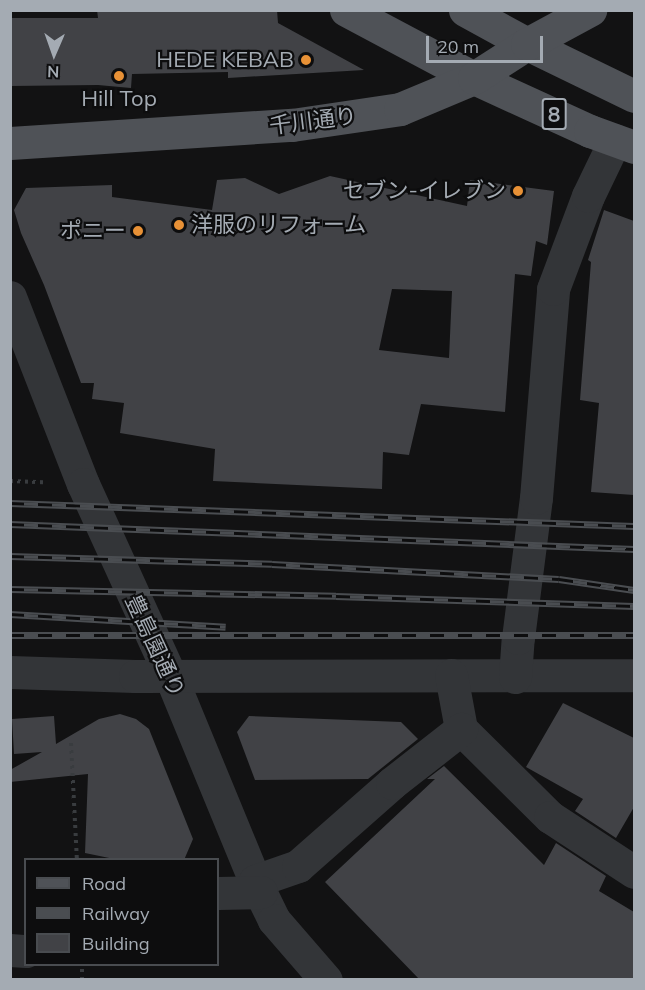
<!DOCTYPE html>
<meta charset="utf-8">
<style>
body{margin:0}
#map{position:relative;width:645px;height:990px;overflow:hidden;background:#121213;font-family:Mulish,"Noto Sans JP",sans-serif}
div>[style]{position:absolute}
.building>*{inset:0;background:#414246}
.path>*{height:4px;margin-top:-2px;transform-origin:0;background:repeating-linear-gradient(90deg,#393c3f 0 3px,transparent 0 7.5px)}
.minor>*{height:33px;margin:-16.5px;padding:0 16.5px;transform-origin:16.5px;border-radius:16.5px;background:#333538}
.major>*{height:33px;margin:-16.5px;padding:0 16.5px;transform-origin:16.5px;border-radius:16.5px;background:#4f5257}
.rail>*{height:7px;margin-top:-3.5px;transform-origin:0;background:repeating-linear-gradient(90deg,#0d0d0e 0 14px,#4a4d51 0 28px);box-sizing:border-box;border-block:2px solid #4a4d51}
.dots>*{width:16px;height:16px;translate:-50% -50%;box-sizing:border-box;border:3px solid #0d0d0e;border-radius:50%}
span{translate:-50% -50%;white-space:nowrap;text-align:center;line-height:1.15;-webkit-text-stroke:4.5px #0d0d0e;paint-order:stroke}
.shield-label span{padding:2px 4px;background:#0d0d0e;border:2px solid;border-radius:4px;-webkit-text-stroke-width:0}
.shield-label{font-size:21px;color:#a4abb3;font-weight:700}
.poi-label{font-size:22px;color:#a4abb3}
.right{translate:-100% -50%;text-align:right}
.left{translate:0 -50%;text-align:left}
.street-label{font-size:22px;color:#a4abb3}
.frame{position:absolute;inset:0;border:12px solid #a4abb3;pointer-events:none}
.legend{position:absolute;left:24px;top:858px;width:195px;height:108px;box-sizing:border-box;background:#0d0d0e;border:2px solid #494c50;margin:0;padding:8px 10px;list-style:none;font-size:18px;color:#a4abb3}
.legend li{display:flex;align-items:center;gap:12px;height:30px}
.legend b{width:30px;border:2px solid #494c50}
.north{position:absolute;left:24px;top:24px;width:60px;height:60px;-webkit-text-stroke:4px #0d0d0e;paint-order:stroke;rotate:182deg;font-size:16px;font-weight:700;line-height:24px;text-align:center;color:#a4abb3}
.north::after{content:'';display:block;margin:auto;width:21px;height:27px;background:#a4abb3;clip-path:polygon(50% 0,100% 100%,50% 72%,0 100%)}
.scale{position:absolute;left:426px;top:36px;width:117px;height:27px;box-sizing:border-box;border:3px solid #a4abb3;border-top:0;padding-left:8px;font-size:18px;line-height:21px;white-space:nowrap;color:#a4abb3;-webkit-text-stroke:4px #0d0d0e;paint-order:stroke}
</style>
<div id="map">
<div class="building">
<div style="clip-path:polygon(97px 10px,277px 10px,278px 23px,364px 70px,228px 78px,228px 72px,132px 74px,131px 88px,98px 85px,10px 86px,10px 18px,98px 18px)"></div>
<div style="clip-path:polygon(evenodd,330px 176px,467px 206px,470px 180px,554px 191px,547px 245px,536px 241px,531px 276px,515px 274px,505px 412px,421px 404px,409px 455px,383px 452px,382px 489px,213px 481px,215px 449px,120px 433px,124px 403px,92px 399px,94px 383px,81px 383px,44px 285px,21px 233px,14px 210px,26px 188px,112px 185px,112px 197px,212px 210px,217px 180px,245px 178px,279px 194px,330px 176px,392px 289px,452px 291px,449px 358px,379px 350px,392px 289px)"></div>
<div style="clip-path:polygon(604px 210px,634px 221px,634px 495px,591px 492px,599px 403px,580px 400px,591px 262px,588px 260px)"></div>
<div style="clip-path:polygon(563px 703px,634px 738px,634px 807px,616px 838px,575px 811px,583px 799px,526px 767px)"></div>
<div style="clip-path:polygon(120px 714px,136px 719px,149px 729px,193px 839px,184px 860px,119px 860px,85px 853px,88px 774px,10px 782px,10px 770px,42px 752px,14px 754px,12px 719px,54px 716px,56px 744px,99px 719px)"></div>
<div style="clip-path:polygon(249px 716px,401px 722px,418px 739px,368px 779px,255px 780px,237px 732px)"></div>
<div style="clip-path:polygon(444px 766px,544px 865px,556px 843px,606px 876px,599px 891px,634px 912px,634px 980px,420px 980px,325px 882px,435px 779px,427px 779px)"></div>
</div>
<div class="path">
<div style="left:10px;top:481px;width:33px;rotate:2deg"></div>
<div style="left:71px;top:743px;width:117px;rotate:87.1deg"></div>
<div style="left:82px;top:980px;width:16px;rotate:-90deg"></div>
</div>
<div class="minor">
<div style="left:10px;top:297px;width:201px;rotate:68.7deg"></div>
<div style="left:83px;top:484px;width:210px;rotate:65.5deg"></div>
<div style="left:170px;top:675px;width:223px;rotate:67.6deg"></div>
<div style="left:255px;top:881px;width:43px;rotate:64deg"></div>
<div style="left:274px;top:920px;width:79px;rotate:49.1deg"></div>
<div style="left:10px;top:672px;width:125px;rotate:1.8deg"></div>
<div style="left:135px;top:676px;width:499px;rotate:-0.1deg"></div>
<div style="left:451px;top:675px;width:55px;rotate:79.5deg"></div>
<div style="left:461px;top:729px;width:125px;rotate:44.7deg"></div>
<div style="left:550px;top:817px;width:100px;rotate:33.2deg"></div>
<div style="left:515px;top:677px;width:39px;rotate:-86deg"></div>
<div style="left:518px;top:638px;width:141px;rotate:-82.7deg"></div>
<div style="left:536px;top:498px;width:210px;rotate:-85.3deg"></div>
<div style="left:553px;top:289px;width:99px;rotate:-69.4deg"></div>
<div style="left:588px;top:196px;width:62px;rotate:-64.3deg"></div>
<div style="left:255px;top:881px;width:46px;rotate:-19.2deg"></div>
<div style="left:298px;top:866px;width:125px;rotate:-41.4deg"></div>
<div style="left:392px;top:783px;width:88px;rotate:-38deg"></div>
<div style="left:218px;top:893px;width:43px;rotate:-1.3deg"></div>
<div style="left:10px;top:950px;width:16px;rotate:4deg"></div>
</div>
<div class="major">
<div style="left:346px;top:10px;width:145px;rotate:28deg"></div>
<div style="left:474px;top:78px;width:128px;rotate:24.6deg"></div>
<div style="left:590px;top:131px;width:47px;rotate:20deg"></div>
<div style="left:465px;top:10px;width:71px;rotate:28.7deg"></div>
<div style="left:527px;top:44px;width:119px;rotate:25.9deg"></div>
<div style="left:10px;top:143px;width:283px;rotate:-3.7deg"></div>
<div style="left:292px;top:125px;width:109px;rotate:-8.4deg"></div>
<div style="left:400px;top:109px;width:80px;rotate:-22.7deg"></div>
<div style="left:474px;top:78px;width:63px;rotate:-32.7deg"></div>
<div style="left:527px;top:44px;width:72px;rotate:-28.4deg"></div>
</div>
<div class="rail">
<div style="left:10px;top:503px;width:624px;rotate:2.11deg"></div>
<div style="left:10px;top:524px;width:625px;rotate:2.29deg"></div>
<div style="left:10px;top:556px;width:262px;rotate:1.7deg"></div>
<div style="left:272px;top:564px;width:287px;rotate:3deg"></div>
<div style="left:559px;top:579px;width:76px;rotate:8.3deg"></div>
<div style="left:10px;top:589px;width:326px;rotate:1.2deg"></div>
<div style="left:336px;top:596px;width:298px;rotate:1.9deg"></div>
<div style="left:10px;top:614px;width:216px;rotate:3.4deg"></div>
<div style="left:10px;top:635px;width:624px"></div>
</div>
<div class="dots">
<div style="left:306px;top:60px;background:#e89136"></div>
<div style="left:119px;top:76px;background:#e89136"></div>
<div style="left:518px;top:191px;background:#e89136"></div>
<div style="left:179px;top:225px;background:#e89136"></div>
<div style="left:138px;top:231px;background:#e89136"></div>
</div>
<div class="shield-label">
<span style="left:554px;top:114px">8</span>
</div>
<div class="poi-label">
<span class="right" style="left:294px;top:60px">HEDE KEBAB</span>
<span style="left:119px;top:99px">Hill Top</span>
<span class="right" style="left:506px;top:191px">セブン-イレブン</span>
<span class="left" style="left:191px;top:225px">洋服のリフォーム</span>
<span class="right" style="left:126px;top:231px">ポニー</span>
</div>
<div class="street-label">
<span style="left:313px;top:121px;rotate:-7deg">千川通り</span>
<span style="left:155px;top:646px;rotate:65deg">豊島園通り</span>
</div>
<div class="frame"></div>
<ul class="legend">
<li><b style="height:8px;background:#4f5257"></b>Road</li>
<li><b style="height:8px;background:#4a4d51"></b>Railway</li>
<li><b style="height:16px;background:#414246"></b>Building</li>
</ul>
<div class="north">N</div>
<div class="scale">20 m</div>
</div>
